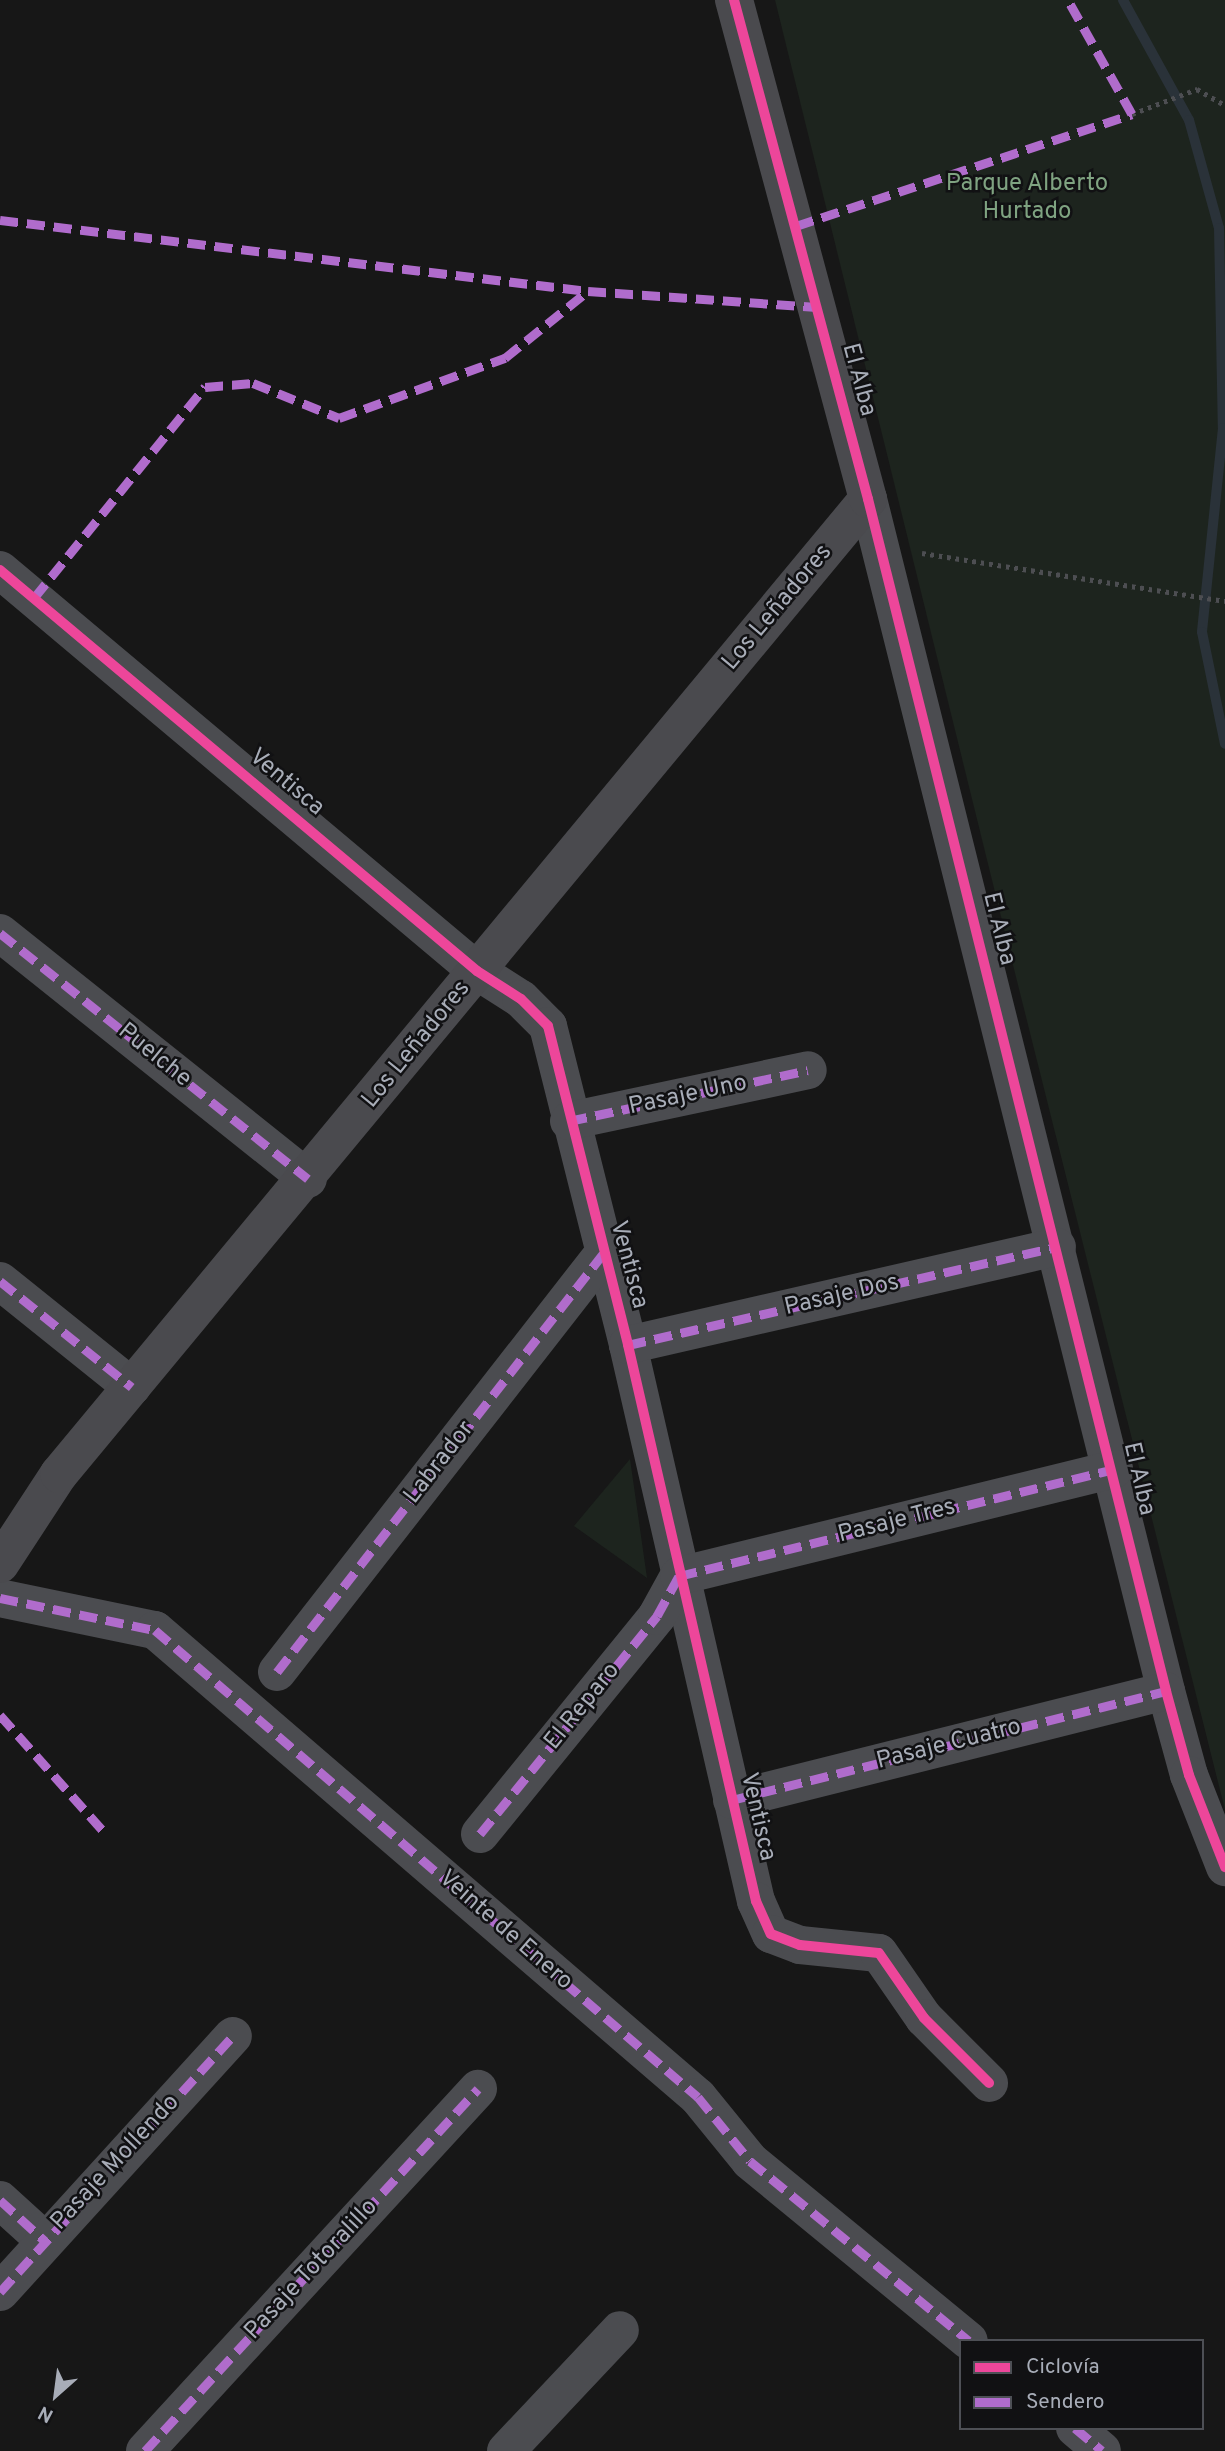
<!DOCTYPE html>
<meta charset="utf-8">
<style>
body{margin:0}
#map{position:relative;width:1225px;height:2451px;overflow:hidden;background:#171717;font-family:Overpass,sans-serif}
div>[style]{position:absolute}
.green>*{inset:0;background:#1d241e}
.stream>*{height:10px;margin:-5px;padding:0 5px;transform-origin:5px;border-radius:5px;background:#2a3239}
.path>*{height:4.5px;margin-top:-2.25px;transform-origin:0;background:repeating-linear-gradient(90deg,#4d4e52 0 3.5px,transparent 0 8.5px)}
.street>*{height:38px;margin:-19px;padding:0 19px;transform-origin:19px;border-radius:19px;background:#4b4c50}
.secondary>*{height:38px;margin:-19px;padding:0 19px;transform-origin:19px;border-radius:19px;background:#4a4a4e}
.quiet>*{height:9px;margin-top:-4.5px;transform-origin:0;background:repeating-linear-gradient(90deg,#b06ccc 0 18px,transparent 0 27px)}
.cycleway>*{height:10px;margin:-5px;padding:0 5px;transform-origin:5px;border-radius:5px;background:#ed469a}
span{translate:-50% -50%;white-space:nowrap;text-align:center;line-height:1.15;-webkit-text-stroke:5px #111113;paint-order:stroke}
.park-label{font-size:24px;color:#7fa381}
.street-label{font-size:24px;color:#a8adb8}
.legend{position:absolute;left:959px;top:2339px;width:245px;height:91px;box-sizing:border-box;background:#111113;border:2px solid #4d4f55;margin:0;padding:9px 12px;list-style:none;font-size:21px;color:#a8adb8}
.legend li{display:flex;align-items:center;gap:14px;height:35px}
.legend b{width:35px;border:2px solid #4d4f55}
.north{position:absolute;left:21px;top:2360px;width:70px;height:70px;-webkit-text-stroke:5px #111113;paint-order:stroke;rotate:208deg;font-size:19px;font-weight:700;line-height:28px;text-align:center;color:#a8adb8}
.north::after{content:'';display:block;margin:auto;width:24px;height:32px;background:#a8adb8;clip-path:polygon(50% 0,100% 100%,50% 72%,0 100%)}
</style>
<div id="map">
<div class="green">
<div style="clip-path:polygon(775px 0,1225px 0,1225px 1810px,1010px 953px)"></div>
<div style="clip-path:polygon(630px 1459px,647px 1578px,574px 1526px)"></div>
</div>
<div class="stream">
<div style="left:1123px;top:0;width:137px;rotate:61.2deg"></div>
<div style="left:1189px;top:120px;width:112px;rotate:74.5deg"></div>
<div style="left:1219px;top:228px;width:200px;rotate:88.9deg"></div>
<div style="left:1223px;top:428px;width:205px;rotate:95.9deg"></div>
<div style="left:1202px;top:632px;width:114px;rotate:78.4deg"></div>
</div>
<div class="path">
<div style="left:1132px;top:114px;width:70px;rotate:-21deg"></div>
<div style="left:1197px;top:89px;width:32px;rotate:30deg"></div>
<div style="left:922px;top:553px;width:307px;rotate:9deg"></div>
</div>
<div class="street">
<div style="left:868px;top:499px;width:1229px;rotate:75.96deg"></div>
<div style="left:1166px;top:1691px;width:87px;rotate:74.7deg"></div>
<div style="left:1189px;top:1775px;width:99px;rotate:68.6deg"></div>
<div style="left:0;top:570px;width:623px;rotate:40.05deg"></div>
<div style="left:477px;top:971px;width:52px;rotate:32.5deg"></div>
<div style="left:521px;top:999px;width:38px;rotate:45deg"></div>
<div style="left:548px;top:1026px;width:329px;rotate:75.9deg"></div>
<div style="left:628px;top:1345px;width:571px;rotate:77.04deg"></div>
<div style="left:756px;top:1901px;width:36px;rotate:66deg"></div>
<div style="left:771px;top:1934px;width:31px;rotate:21deg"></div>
<div style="left:800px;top:1945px;width:79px;rotate:5.8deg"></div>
<div style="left:879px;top:1953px;width:79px;rotate:55.3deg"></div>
<div style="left:924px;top:2018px;width:92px;rotate:45deg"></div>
<div style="left:0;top:933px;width:394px;rotate:38.6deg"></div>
<div style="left:569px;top:1121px;width:244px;rotate:-12deg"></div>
<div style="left:0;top:1281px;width:169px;rotate:38.8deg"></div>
<div style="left:628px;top:1345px;width:440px;rotate:-12.9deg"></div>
<div style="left:0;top:1598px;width:158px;rotate:11.7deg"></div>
<div style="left:155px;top:1630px;width:716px;rotate:40.7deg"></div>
<div style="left:698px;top:2097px;width:82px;rotate:50.9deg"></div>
<div style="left:750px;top:2161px;width:283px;rotate:39.4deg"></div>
<div style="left:277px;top:1672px;width:530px;rotate:-52.05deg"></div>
<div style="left:732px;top:1800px;width:447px;rotate:-14.1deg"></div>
<div style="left:480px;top:1834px;width:281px;rotate:-50.9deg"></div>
<div style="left:657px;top:1616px;width:46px;rotate:-61.2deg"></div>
<div style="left:679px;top:1576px;width:448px;rotate:-13.8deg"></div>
<div style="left:0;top:2200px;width:61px;rotate:42.3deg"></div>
<div style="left:0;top:2292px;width:346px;rotate:-47.7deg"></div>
<div style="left:1075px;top:2428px;width:35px;rotate:40deg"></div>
<div style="left:145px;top:2451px;width:492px;rotate:-47.4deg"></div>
<div style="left:506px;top:2451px;width:166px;rotate:-46.7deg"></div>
</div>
<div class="secondary">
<div style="left:0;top:1564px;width:108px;rotate:-56.8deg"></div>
<div style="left:59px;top:1474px;width:1267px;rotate:-50.32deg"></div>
<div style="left:868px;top:499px;width:517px;rotate:-105.03deg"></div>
</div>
<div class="quiet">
<div style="left:0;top:220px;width:592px;rotate:6.89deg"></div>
<div style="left:796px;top:226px;width:354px;rotate:-18.4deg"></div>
<div style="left:1132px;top:114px;width:131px;rotate:-119.3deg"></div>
<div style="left:34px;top:598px;width:272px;rotate:-51deg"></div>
<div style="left:205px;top:387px;width:48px;rotate:-4.8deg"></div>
<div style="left:253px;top:383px;width:93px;rotate:22.1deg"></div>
<div style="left:339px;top:418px;width:177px;rotate:-19.9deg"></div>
<div style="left:505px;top:358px;width:107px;rotate:-38.9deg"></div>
<div style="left:588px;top:291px;width:230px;rotate:4deg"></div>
<div style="left:0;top:933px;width:394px;rotate:38.6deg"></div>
<div style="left:569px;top:1121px;width:244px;rotate:-12deg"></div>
<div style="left:0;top:1281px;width:169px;rotate:38.8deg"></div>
<div style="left:628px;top:1345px;width:440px;rotate:-12.9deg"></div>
<div style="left:0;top:1598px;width:158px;rotate:11.7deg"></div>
<div style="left:155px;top:1630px;width:716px;rotate:40.7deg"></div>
<div style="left:698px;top:2097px;width:82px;rotate:50.9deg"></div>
<div style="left:750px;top:2161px;width:283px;rotate:39.4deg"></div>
<div style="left:277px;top:1672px;width:530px;rotate:-52.05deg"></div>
<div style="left:0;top:1715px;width:161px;rotate:48.3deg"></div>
<div style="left:732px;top:1800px;width:447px;rotate:-14.1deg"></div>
<div style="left:480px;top:1834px;width:281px;rotate:-50.9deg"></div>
<div style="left:657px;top:1616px;width:46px;rotate:-61.2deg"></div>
<div style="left:679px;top:1576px;width:448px;rotate:-13.8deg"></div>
<div style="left:0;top:2200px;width:61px;rotate:42.3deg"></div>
<div style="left:0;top:2292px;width:346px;rotate:-47.7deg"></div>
<div style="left:1075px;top:2428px;width:35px;rotate:40deg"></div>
<div style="left:145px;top:2451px;width:492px;rotate:-47.4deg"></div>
</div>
<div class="cycleway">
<div style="left:734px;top:0;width:517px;rotate:74.97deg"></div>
<div style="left:868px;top:499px;width:1229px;rotate:75.96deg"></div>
<div style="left:1166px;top:1691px;width:87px;rotate:74.7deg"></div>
<div style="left:1189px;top:1775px;width:99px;rotate:68.6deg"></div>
<div style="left:0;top:570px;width:623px;rotate:40.05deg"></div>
<div style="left:477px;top:971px;width:52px;rotate:32.5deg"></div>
<div style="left:521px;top:999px;width:38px;rotate:45deg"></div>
<div style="left:548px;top:1026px;width:329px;rotate:75.9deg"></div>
<div style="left:628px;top:1345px;width:571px;rotate:77.04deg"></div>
<div style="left:756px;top:1901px;width:36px;rotate:66deg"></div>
<div style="left:771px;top:1934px;width:31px;rotate:21deg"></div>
<div style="left:800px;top:1945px;width:79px;rotate:5.8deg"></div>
<div style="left:879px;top:1953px;width:79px;rotate:55.3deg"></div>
<div style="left:924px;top:2018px;width:92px;rotate:45deg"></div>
</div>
<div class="park-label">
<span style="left:1027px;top:199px">Parque Alberto<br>Hurtado</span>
</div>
<div class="street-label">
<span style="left:858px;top:380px;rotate:75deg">El Alba</span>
<span style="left:778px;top:608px;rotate:-50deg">Los Leñadores</span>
<span style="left:286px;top:783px;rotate:40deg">Ventisca</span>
<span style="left:998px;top:929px;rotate:76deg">El Alba</span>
<span style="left:417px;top:1045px;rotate:-51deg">Los Leñadores</span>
<span style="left:154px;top:1056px;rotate:39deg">Puelche</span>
<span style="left:688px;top:1096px;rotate:-12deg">Pasaje Uno</span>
<span style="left:628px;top:1265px;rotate:75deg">Ventisca</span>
<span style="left:842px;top:1296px;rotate:-13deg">Pasaje Dos</span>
<span style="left:440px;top:1463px;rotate:-52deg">Labrador</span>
<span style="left:1138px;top:1479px;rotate:77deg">El Alba</span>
<span style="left:897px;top:1522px;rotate:-14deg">Pasaje Tres</span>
<span style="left:583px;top:1707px;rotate:-51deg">El Reparo</span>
<span style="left:949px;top:1745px;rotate:-14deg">Pasaje Cuatro</span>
<span style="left:757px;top:1817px;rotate:77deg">Ventisca</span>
<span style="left:505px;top:1931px;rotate:41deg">Veinte de Enero</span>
<span style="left:116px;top:2163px;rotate:-47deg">Pasaje Mollendo</span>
<span style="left:312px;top:2270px;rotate:-47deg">Pasaje Totoralillo</span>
</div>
<ul class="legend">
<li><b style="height:9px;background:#ed469a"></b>Ciclovía</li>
<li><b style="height:9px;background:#b06ccc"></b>Sendero</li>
</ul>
<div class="north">N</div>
</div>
